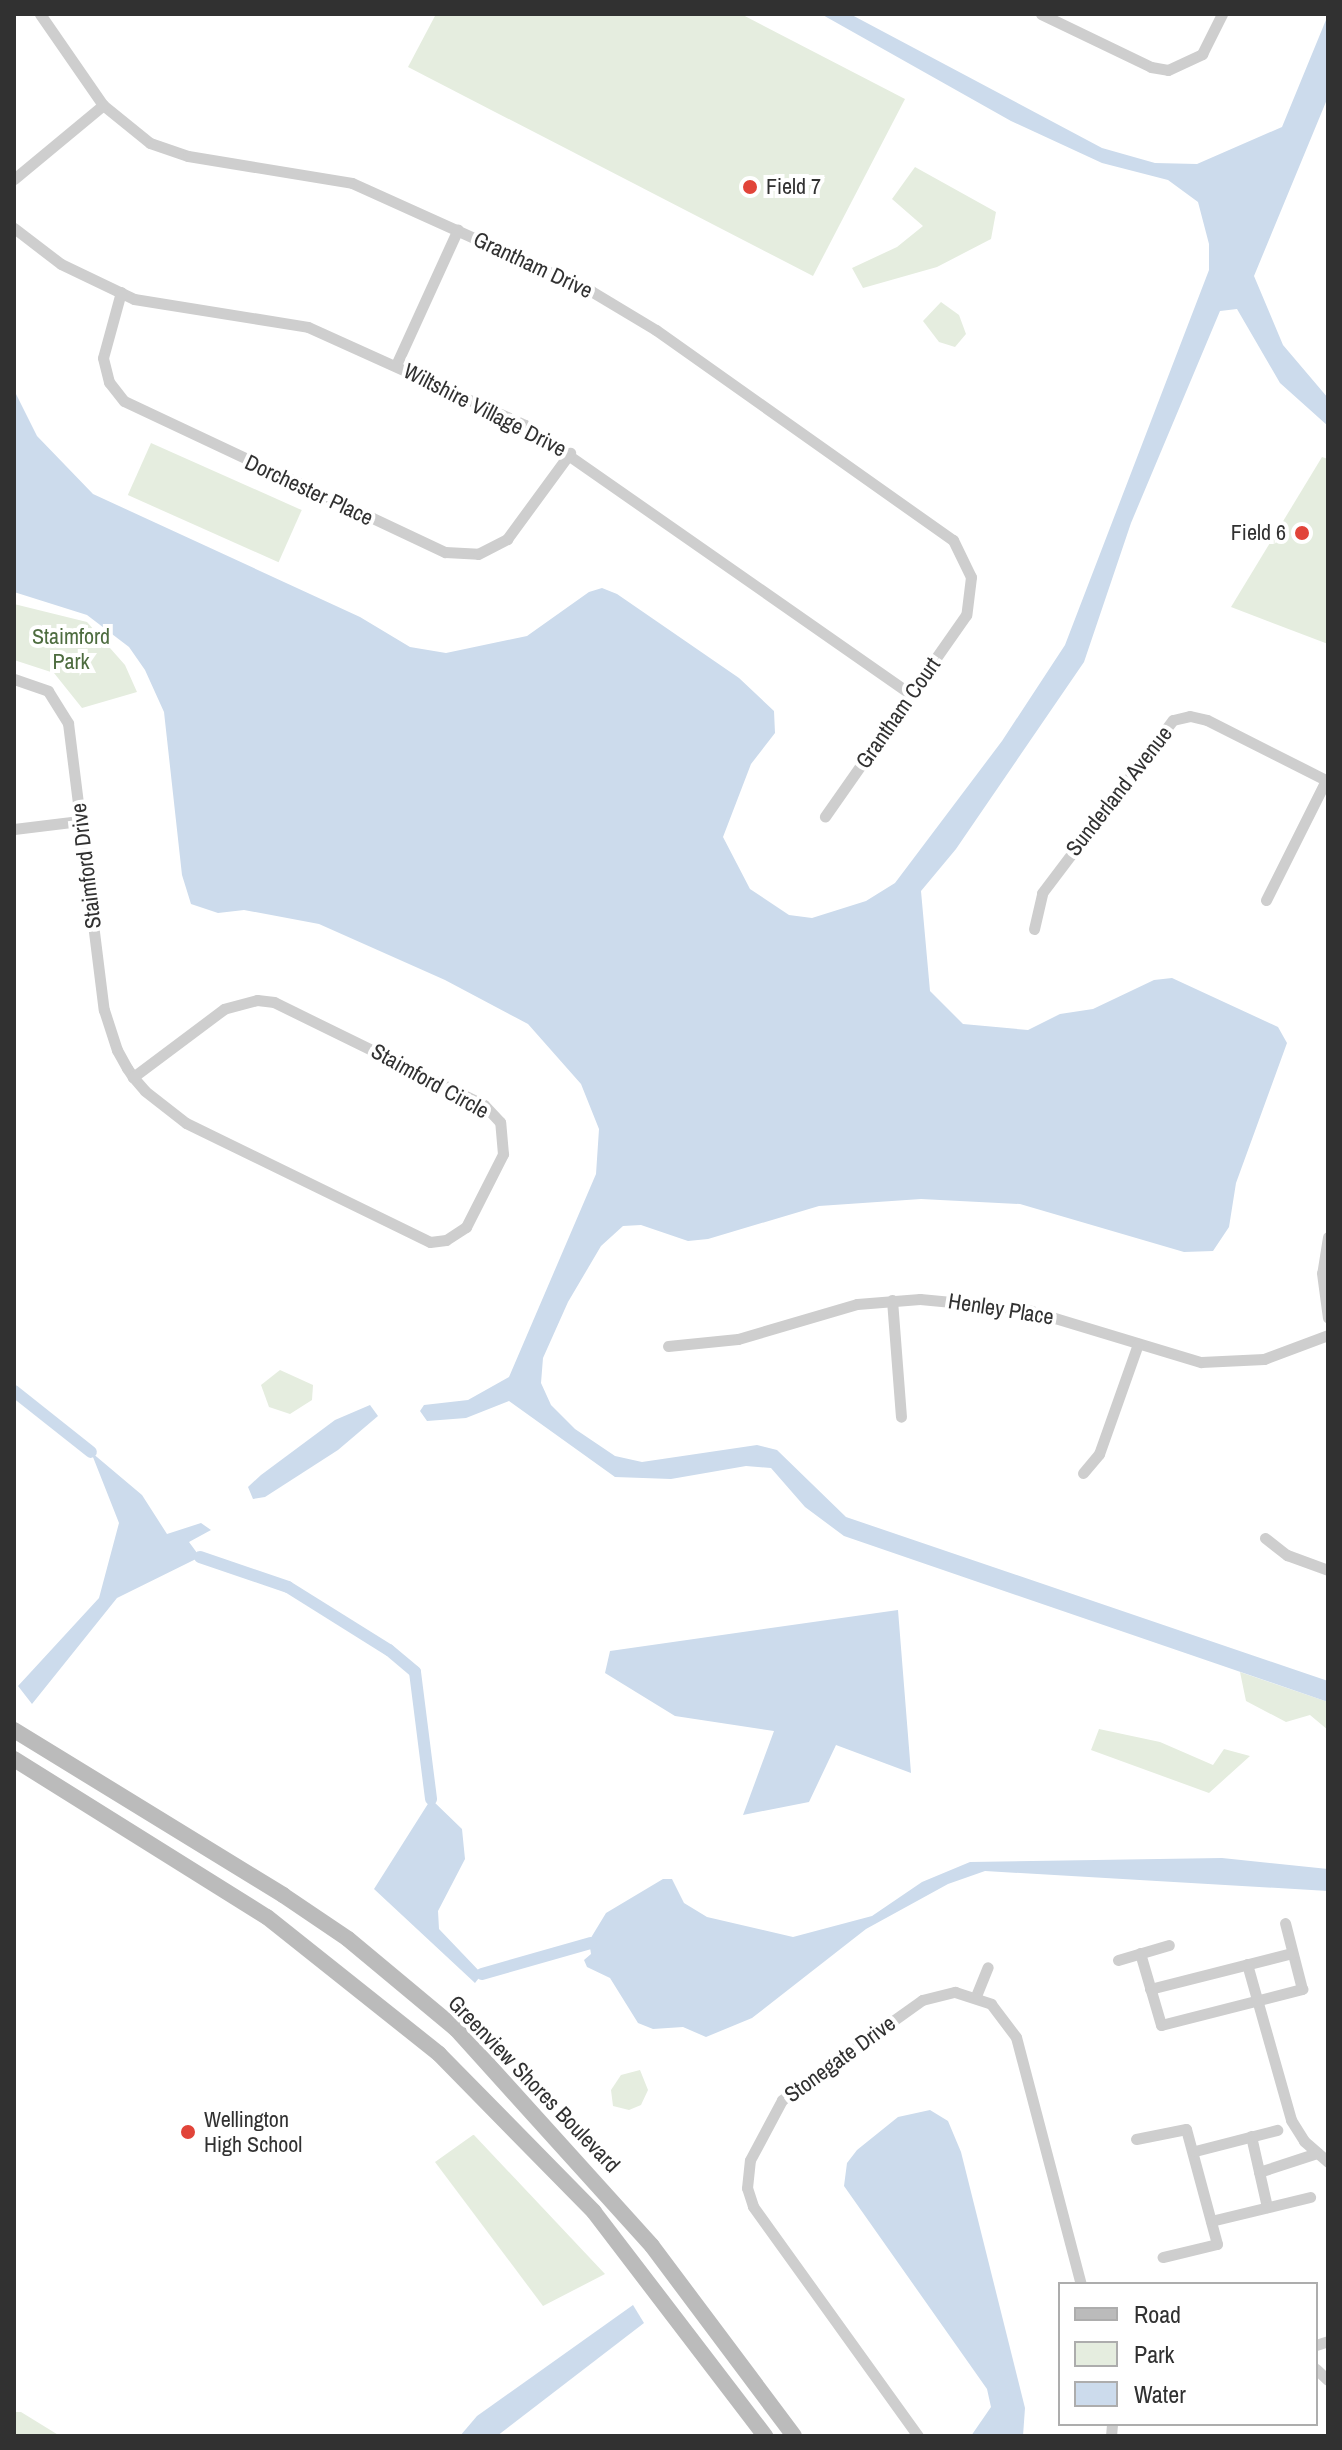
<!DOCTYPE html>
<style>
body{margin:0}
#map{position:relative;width:1342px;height:2450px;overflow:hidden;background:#fff;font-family:"Archivo Narrow",sans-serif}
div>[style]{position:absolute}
.green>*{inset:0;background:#e5eddf;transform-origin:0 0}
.water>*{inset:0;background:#ccdbec}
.canal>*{height:12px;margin:-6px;padding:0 6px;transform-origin:6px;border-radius:6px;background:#ccdbec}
.street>*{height:11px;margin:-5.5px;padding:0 5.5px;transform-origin:5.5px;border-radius:5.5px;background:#cecece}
.secondary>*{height:16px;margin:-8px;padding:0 8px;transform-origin:8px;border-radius:8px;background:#bbb}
.dots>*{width:22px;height:22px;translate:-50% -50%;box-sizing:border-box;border:4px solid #fff;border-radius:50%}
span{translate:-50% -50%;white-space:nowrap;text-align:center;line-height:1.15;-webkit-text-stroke:8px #fff;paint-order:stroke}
.poi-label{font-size:22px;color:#313131}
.left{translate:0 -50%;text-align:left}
.right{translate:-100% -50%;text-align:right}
.street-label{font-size:22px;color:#313131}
.park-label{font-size:22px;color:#4d6c3f}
.frame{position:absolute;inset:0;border:16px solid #313131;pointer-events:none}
.legend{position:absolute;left:1058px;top:2282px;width:260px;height:144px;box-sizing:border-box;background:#fff;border:2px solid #adadad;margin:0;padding:10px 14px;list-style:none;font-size:24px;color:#313131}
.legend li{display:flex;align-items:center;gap:16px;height:40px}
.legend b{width:40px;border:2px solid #adadad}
</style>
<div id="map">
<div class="green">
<div style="clip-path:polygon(436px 14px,741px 14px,905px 99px,813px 276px,408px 67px)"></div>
<div style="clip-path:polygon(915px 167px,996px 212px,991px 239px,937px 267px,863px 288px,852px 268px,897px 247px,923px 226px,892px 199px)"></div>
<div style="clip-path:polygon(941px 302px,959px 315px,966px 334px,955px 347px,939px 342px,923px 321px)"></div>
<div style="left:151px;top:443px;width:165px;height:57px;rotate:24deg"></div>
<div style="clip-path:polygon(1322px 457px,1328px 459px,1328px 644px,1231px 607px)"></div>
<div style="clip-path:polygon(14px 604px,87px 622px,125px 665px,137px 692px,82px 708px,54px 673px,14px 660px)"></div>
<div style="clip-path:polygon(280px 1370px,313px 1385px,312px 1400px,290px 1414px,269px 1407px,261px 1385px)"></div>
<div style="clip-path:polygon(1240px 1672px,1328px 1702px,1328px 1730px,1310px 1715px,1286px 1722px,1246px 1701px)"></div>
<div style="clip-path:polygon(1099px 1729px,1160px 1742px,1213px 1765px,1224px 1749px,1250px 1756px,1209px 1793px,1091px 1750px)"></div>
<div style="clip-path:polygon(640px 2070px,648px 2090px,641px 2105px,629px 2110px,613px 2106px,611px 2090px,621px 2075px)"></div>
<div style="clip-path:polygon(473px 2135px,474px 2135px,605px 2274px,543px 2306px,435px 2162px)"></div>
<div style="clip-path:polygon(14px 2412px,21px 2412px,60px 2436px,14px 2436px)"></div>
</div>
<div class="water">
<div style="clip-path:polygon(821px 14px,850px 14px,1102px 148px,1155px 163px,1197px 164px,1282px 127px,1328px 15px,1328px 97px,1254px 276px,1283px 345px,1328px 398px,1328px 426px,1280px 383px,1237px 309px,1220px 311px,1131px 523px,1084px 662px,956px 849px,921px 891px,930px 991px,963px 1024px,1028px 1030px,1060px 1014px,1093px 1009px,1154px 980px,1172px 978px,1278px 1027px,1287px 1043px,1236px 1183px,1229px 1227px,1213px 1251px,1184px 1252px,1020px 1204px,921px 1199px,819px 1206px,708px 1239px,688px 1241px,641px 1225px,623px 1226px,601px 1246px,568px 1302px,543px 1358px,541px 1383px,551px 1405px,575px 1429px,615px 1456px,642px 1462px,757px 1445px,777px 1450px,846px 1517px,1328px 1681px,1328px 1702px,844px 1536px,805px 1507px,771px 1468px,746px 1466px,671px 1479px,615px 1477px,509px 1401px,466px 1418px,427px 1421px,420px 1411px,424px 1405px,468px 1400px,509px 1377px,596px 1174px,599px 1129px,581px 1084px,528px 1024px,445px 980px,319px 924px,244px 910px,218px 913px,191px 904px,182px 875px,164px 712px,145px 670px,129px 647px,87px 615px,14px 592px,14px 390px,37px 436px,93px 494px,360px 617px,410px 647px,446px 653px,527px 636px,589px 592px,602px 588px,617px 594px,739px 678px,774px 711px,775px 733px,751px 764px,723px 837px,750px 889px,789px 915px,812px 918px,866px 901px,895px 883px,1002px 741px,1065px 645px,1209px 270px,1209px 244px,1198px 202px,1168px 180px,1102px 163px,1011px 121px)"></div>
<div style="clip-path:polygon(370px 1405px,378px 1416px,338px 1450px,265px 1497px,253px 1499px,248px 1487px,261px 1475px,335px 1420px)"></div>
<div style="clip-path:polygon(91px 1452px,142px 1495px,167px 1534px,201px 1523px,211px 1530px,189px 1542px,200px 1557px,117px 1598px,32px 1704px,18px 1686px,99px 1598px,119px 1523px)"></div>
<div style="clip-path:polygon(898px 1610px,911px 1773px,836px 1745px,809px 1802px,743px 1815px,774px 1731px,675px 1716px,605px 1673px,610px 1651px)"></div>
<div style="clip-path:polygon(431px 1799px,462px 1829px,465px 1859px,438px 1911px,439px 1929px,482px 1974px,475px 1983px,374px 1889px)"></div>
<div style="clip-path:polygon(1222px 1858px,1328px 1869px,1328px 1891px,985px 1871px,948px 1884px,866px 1929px,752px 2018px,706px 2037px,683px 2027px,653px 2029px,638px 2023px,610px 1978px,587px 1967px,584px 1960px,591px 1954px,589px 1941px,606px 1913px,663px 1879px,672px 1879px,684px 1903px,707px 1917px,793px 1937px,872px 1916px,922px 1882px,970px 1862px)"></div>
<div style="clip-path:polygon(930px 2110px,948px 2121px,961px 2152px,1025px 2408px,1023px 2436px,971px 2436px,991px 2407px,987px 2389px,844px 2186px,847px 2163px,857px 2150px,898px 2117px)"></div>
<div style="clip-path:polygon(633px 2305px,644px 2323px,497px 2436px,460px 2436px,477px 2416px)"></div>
</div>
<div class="canal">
<div style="left:14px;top:1391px;width:98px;rotate:38.4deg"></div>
<div style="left:200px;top:1557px;width:93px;rotate:18.8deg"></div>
<div style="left:288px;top:1587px;width:119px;rotate:32deg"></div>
<div style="left:389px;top:1650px;width:34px;rotate:40deg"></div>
<div style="left:415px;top:1672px;width:128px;rotate:82.8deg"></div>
<div style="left:482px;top:1974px;width:113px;rotate:-15.9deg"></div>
</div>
<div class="street">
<div style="left:40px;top:14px;width:111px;rotate:55.3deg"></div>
<div style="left:103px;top:105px;width:60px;rotate:39deg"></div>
<div style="left:150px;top:143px;width:40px;rotate:18.9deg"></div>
<div style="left:188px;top:156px;width:166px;rotate:9.3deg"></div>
<div style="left:352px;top:183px;width:262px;rotate:24.3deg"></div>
<div style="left:591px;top:291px;width:76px;rotate:31deg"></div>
<div style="left:656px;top:330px;width:364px;rotate:35.3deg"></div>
<div style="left:953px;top:540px;width:41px;rotate:64.1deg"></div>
<div style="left:971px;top:577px;width:38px;rotate:97deg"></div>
<div style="left:966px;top:615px;width:246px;rotate:125deg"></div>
<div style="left:1041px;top:14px;width:122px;rotate:25.7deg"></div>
<div style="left:1151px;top:67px;width:17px;rotate:10deg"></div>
<div style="left:1168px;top:70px;width:38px;rotate:-25deg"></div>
<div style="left:1202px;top:54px;width:45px;rotate:-63.4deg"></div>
<div style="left:14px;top:179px;width:116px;rotate:-39.7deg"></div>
<div style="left:14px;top:228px;width:59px;rotate:37.5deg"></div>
<div style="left:61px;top:264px;width:81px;rotate:25.6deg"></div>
<div style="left:134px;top:299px;width:176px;rotate:9.1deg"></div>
<div style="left:308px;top:327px;width:238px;rotate:24.3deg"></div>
<div style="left:525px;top:425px;width:470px;rotate:34.9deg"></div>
<div style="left:121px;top:292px;width:68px;rotate:105.3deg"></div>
<div style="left:103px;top:358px;width:25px;rotate:76deg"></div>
<div style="left:109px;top:382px;width:24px;rotate:52deg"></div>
<div style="left:124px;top:401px;width:355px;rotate:25.2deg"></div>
<div style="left:445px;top:552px;width:33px;rotate:3deg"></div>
<div style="left:478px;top:554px;width:33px;rotate:-27deg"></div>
<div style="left:507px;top:539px;width:107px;rotate:-53.8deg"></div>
<div style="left:396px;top:365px;width:149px;rotate:-65.5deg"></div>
<div style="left:14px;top:679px;width:36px;rotate:19deg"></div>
<div style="left:48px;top:691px;width:38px;rotate:58deg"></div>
<div style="left:68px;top:723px;width:289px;rotate:82.9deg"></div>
<div style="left:104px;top:1010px;width:42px;rotate:72deg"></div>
<div style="left:117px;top:1050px;width:21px;rotate:61deg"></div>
<div style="left:127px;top:1068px;width:11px;rotate:56deg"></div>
<div style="left:133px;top:1077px;width:18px;rotate:49deg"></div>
<div style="left:145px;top:1091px;width:52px;rotate:38deg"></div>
<div style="left:186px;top:1123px;width:271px;rotate:26deg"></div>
<div style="left:430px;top:1242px;width:16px;rotate:-7deg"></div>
<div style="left:446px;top:1240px;width:24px;rotate:-33deg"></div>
<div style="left:466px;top:1227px;width:82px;rotate:-63.1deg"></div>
<div style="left:503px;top:1154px;width:32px;rotate:-95deg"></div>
<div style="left:500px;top:1122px;width:23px;rotate:-133deg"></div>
<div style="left:484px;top:1105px;width:234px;rotate:-153.9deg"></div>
<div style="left:274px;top:1002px;width:17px;rotate:-173deg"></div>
<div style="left:257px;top:1000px;width:34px;rotate:165deg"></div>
<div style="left:224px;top:1009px;width:114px;rotate:143.2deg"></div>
<div style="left:14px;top:829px;width:66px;rotate:-6.9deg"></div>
<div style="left:1266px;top:900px;width:134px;rotate:-63.4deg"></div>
<div style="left:1034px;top:929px;width:37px;rotate:-77deg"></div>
<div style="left:1042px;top:893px;width:217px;rotate:-52.9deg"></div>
<div style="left:1173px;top:720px;width:17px;rotate:-13deg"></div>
<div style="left:1190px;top:716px;width:17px;rotate:13deg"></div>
<div style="left:1207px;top:720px;width:136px;rotate:26.8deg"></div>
<div style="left:1328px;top:1237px;width:36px;rotate:99deg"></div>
<div style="left:1322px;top:1273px;width:45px;rotate:82.4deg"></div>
<div style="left:892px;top:1300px;width:117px;rotate:85.6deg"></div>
<div style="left:668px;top:1346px;width:70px;rotate:-5.7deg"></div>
<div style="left:738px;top:1339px;width:124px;rotate:-16.4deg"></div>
<div style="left:857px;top:1304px;width:63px;rotate:-4.5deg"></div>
<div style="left:920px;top:1299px;width:105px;rotate:5.4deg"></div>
<div style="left:1025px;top:1309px;width:184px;rotate:16.8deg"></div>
<div style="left:1201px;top:1362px;width:63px;rotate:-2.7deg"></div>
<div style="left:1264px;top:1359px;width:68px;rotate:-20.6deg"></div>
<div style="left:1083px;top:1473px;width:25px;rotate:-50deg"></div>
<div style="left:1099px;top:1454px;width:117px;rotate:-70.5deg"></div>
<div style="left:1265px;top:1538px;width:28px;rotate:38deg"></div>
<div style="left:1287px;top:1555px;width:44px;rotate:20.1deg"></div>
<div style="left:1140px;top:1953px;width:75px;rotate:73.7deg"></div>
<div style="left:1161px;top:2025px;width:146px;rotate:-14.3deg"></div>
<div style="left:1302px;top:1989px;width:68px;rotate:-104.4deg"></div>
<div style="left:1118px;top:1960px;width:53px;rotate:-16.4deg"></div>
<div style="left:1247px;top:1964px;width:162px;rotate:74.2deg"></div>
<div style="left:1291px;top:2120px;width:25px;rotate:58deg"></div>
<div style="left:1304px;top:2141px;width:32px;rotate:41deg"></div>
<div style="left:1150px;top:1989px;width:146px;rotate:-14.2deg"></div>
<div style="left:976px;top:1996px;width:31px;rotate:-68deg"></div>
<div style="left:1251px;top:2136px;width:73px;rotate:77.3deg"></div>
<div style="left:1136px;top:2139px;width:51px;rotate:-11.3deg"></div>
<div style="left:1186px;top:2129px;width:119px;rotate:74.9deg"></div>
<div style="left:1217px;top:2244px;width:56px;rotate:166.5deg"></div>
<div style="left:1195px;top:2151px;width:85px;rotate:-14.4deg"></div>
<div style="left:1259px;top:2172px;width:61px;rotate:-18.1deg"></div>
<div style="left:1211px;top:2221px;width:102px;rotate:-13.6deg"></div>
<div style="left:1316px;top:2345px;width:13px;rotate:-18deg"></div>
<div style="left:1316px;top:2369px;width:16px;rotate:43deg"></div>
<div style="left:918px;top:2436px;width:283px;rotate:-125.7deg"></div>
<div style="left:753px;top:2206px;width:19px;rotate:-108deg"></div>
<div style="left:747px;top:2188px;width:28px;rotate:-84deg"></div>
<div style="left:750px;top:2160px;width:68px;rotate:-61.9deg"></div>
<div style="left:782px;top:2100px;width:172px;rotate:-35.5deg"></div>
<div style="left:922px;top:2000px;width:34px;rotate:-14deg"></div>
<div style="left:955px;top:1992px;width:38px;rotate:18deg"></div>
<div style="left:991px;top:2004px;width:41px;rotate:52.9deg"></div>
<div style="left:1016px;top:2037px;width:255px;rotate:75.3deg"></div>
<div style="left:1111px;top:2436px;width:12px;rotate:-85deg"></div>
</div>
<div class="secondary">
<div style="left:14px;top:1730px;width:316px;rotate:31.5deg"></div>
<div style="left:283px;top:1895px;width:78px;rotate:34.1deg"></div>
<div style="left:348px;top:1939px;width:141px;rotate:39.8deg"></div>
<div style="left:456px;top:2029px;width:292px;rotate:47.9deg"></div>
<div style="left:652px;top:2246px;width:237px;rotate:53.2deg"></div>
<div style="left:14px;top:1759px;width:298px;rotate:32deg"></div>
<div style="left:267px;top:1917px;width:220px;rotate:38.5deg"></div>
<div style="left:439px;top:2054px;width:221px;rotate:45.5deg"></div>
<div style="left:594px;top:2212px;width:282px;rotate:52.6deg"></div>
</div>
<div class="dots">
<div style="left:750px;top:187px;background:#e14439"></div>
<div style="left:1302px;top:533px;background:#e14439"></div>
<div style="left:188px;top:2132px;background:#e14439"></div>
</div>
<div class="poi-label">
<span class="left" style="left:766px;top:187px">Field 7</span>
<span class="right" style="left:1286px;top:533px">Field 6</span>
<span class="left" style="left:204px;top:2132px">Wellington<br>High School</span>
</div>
<div class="street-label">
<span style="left:533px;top:265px;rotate:25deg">Grantham Drive</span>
<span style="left:485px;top:410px;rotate:27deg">Wiltshire Village Drive</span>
<span style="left:309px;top:490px;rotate:25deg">Dorchester Place</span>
<span style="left:898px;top:713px;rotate:-55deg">Grantham Court</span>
<span style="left:1119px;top:791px;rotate:-52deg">Sunderland Avenue</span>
<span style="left:86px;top:866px;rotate:-97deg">Staimford Drive</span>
<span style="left:430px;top:1081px;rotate:29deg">Staimford Circle</span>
<span style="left:1001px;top:1309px;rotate:9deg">Henley Place</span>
<span style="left:840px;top:2059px;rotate:-36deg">Stonegate Drive</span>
<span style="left:534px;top:2084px;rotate:46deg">Greenview Shores Boulevard</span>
</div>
<div class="park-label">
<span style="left:71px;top:649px">Staimford<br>Park</span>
</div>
<div class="frame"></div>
<ul class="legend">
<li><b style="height:10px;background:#bbb"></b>Road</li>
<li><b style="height:22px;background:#e5eddf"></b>Park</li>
<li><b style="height:22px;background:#ccdbec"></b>Water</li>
</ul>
</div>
